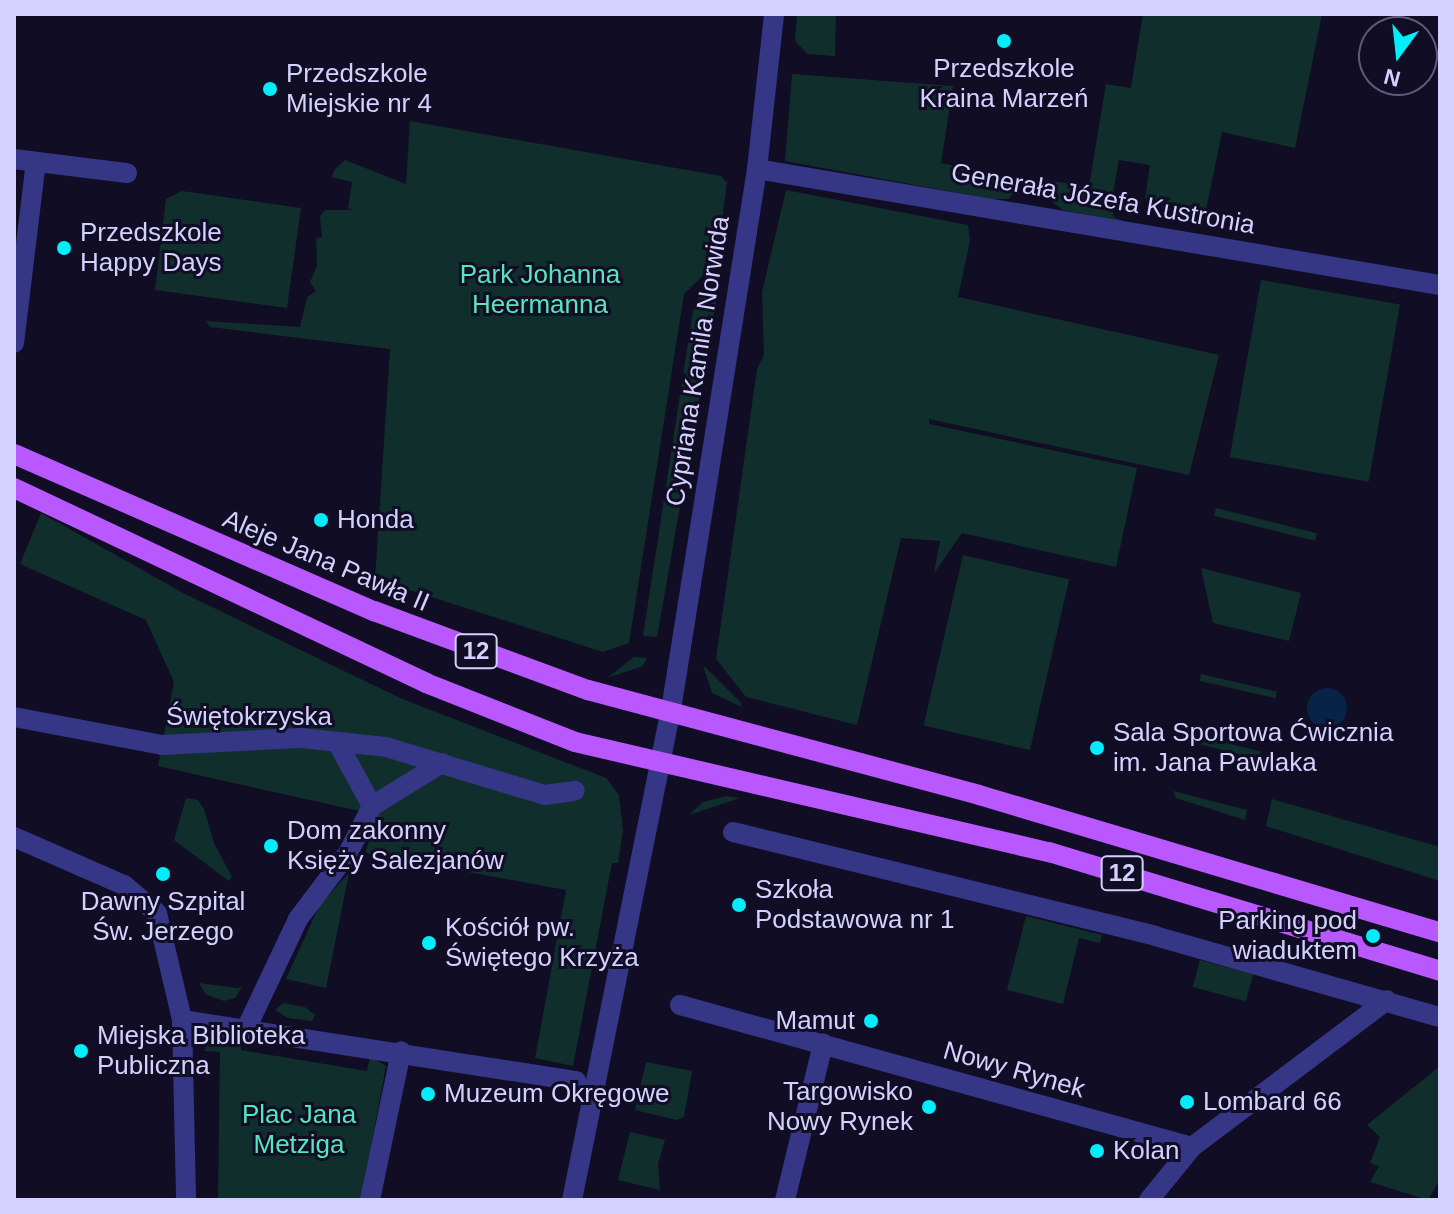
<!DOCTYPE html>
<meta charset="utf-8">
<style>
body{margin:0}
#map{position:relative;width:1454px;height:1214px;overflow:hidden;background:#100d25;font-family:Helvetica,sans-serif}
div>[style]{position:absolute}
.green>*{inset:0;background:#102f2c;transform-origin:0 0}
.water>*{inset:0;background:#092348}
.round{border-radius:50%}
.minor>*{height:20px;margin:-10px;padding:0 10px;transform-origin:10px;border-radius:10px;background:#353686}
.major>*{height:20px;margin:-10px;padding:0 10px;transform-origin:10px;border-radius:10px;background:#b958ff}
.dots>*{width:22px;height:22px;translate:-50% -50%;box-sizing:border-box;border:4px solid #100d25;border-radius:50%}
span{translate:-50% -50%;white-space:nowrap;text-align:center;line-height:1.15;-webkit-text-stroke:6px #100d25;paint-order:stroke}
.shield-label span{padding:2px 6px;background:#100d25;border:2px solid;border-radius:6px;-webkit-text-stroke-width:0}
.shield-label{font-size:24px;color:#d4d1ff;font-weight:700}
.poi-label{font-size:26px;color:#d4d1ff}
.left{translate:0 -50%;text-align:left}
.right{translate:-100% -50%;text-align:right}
.street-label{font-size:26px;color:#d4d1ff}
.park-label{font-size:26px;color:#56e6bb}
.frame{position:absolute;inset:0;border:16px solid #d4d1ff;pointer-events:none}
.north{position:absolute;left:1358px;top:16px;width:80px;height:80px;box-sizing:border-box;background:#100d25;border:2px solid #5e5b7c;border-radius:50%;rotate:195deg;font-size:22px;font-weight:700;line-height:32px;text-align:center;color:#d4d1ff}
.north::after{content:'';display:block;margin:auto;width:28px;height:36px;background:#00eefc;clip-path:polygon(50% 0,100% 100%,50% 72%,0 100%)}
</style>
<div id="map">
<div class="green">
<div style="clip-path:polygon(797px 14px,836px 14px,835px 56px,808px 54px,795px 41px)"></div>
<div style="clip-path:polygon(1143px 14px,1322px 14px,1295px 148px,1222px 132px,1206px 210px,1145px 198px,1150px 165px,1119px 160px,1111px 204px,1114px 217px,1128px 223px,1063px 210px,1041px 193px,1046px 180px,1089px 187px,1106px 84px,1131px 88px)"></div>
<div style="clip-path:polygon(792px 74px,953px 86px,941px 163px,1017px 178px,1015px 191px,1009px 199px,991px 199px,785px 161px)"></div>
<div style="clip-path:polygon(410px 121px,721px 176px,727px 183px,716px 263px,684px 294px,629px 643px,603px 652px,375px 579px,390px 349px,210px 327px,206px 321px,300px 327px,307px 297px,316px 291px,310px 282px,317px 266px,316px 238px,322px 237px,320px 216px,325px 210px,354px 210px,348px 208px,352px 182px,332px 177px,334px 170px,345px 160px,406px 184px)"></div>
<div style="clip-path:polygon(786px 190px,968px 225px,970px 241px,958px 297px,1219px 355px,1189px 475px,929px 419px,929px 424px,1137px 468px,1116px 567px,962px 533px,934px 573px,940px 541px,901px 538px,857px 725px,746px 697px,716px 659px,757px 369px,764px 355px,762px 292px)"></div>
<div style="clip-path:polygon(182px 191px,301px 208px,287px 308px,155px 290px,166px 199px)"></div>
<div style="left:1261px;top:280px;width:141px;height:180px;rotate:10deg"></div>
<div style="clip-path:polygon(706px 289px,718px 291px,657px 637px,643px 636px,694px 304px)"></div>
<div style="left:1216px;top:508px;width:104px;height:8px;rotate:14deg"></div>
<div style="clip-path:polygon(41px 513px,185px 594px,400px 698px,606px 778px,619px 795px,623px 831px,618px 863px,612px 863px,573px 1066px,535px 1058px,566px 890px,365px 853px,374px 828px,386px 823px,367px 817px,368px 813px,158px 766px,174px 682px,146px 620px,20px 564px)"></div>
<div style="left:963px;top:555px;width:109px;height:175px;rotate:13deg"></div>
<div style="clip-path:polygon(1201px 568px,1301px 593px,1289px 641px,1213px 623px)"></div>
<div style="clip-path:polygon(634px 657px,647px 658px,643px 666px,607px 678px)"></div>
<div style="clip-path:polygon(703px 665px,741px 703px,742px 707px,712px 693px)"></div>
<div style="left:1201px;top:674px;width:78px;height:7px;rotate:13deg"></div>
<div style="left:1187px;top:733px;width:76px;height:8px;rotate:14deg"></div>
<div style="clip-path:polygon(1173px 791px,1247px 810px,1245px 820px,1176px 798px)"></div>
<div style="clip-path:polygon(726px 796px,740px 798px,689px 815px,703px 802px)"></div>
<div style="clip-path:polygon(186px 798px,198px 800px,204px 809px,214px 843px,232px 877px,229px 881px,174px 840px)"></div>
<div style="clip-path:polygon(1272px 799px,1440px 847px,1440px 881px,1266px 826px)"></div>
<div style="clip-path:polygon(349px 873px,326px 988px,286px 979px,320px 904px)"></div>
<div style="clip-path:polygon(1026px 916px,1102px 935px,1100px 943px,1079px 938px,1063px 1004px,1007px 990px)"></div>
<div style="left:1200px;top:960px;width:55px;height:28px;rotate:15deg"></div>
<div style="clip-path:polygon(199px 983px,237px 988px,242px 987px,235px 998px,224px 1001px,205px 994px)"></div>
<div style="clip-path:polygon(283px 1003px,305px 1007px,315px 1015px,312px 1021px,288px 1018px,275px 1010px)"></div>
<div style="clip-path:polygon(223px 1032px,243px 1035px,241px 1050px,367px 1071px,370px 1056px,386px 1066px,361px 1200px,218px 1200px,220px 1052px,204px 1051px,212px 1035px)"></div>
<div style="clip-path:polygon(646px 1062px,692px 1071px,684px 1117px,677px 1120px,635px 1110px)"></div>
<div style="clip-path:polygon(1440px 1066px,1440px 1179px,1428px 1200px,1370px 1182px,1379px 1166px,1370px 1163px,1380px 1137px,1367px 1125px)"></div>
<div style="clip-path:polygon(630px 1132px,665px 1140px,658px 1164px,660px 1190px,618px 1180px)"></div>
</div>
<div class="water">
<div class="round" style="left:1307px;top:688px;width:40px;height:40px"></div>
</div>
<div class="minor">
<div style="left:14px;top:159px;width:114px;rotate:7.1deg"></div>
<div style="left:757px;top:169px;width:693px;rotate:9.64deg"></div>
<div style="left:14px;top:343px;width:182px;rotate:-83.1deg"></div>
<div style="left:14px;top:717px;width:151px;rotate:10.7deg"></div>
<div style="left:162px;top:745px;width:139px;rotate:-2.9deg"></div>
<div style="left:301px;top:738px;width:85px;rotate:6deg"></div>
<div style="left:386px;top:747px;width:166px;rotate:16.8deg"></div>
<div style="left:545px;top:795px;width:30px;rotate:-8deg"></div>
<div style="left:337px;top:742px;width:73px;rotate:61.3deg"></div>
<div style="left:733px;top:832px;width:435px;rotate:13.8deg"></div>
<div style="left:1155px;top:936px;width:296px;rotate:15.9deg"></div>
<div style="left:14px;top:837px;width:120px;rotate:23.6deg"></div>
<div style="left:124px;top:885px;width:43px;rotate:40.3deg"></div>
<div style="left:157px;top:913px;width:110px;rotate:76.8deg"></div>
<div style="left:182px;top:1020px;width:180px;rotate:88.7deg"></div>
<div style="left:680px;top:1005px;width:531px;rotate:15.5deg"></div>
<div style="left:182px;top:1020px;width:399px;rotate:8.8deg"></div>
<div style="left:247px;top:1027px;width:119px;rotate:-64.7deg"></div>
<div style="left:298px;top:919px;width:83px;rotate:-52.9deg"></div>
<div style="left:348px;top:853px;width:53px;rotate:-62.9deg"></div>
<div style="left:372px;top:806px;width:82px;rotate:-31.6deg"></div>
<div style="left:370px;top:1200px;width:152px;rotate:-78.2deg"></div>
<div style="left:572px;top:1200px;width:494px;rotate:-78.6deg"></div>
<div style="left:670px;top:716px;width:554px;rotate:-80.96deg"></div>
<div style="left:757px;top:169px;width:156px;rotate:-83.7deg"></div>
<div style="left:785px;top:1200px;width:161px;rotate:-76.3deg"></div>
<div style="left:1149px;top:1200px;width:68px;rotate:-50.9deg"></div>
<div style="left:1192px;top:1147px;width:244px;rotate:-37deg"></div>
</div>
<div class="major">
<div style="left:14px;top:454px;width:393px;rotate:23.6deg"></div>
<div style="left:374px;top:611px;width:228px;rotate:20.3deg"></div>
<div style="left:588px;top:690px;width:405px;rotate:15deg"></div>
<div style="left:979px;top:795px;width:481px;rotate:16.6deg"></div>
<div style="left:14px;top:488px;width:456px;rotate:25.3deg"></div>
<div style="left:426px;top:683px;width:160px;rotate:21.6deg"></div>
<div style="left:575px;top:742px;width:487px;rotate:13.1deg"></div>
<div style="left:1049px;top:852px;width:409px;rotate:16.9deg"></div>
</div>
<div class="dots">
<div style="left:1004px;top:41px;background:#00eefc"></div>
<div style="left:270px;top:89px;background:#00eefc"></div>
<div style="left:64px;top:248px;background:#00eefc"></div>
<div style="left:321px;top:520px;background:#00eefc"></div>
<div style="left:1097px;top:748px;background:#00eefc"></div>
<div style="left:271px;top:846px;background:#00eefc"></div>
<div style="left:163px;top:874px;background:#00eefc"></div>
<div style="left:739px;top:905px;background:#00eefc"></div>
<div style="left:1373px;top:936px;background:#00eefc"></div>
<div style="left:429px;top:943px;background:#00eefc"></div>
<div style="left:871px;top:1021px;background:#00eefc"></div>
<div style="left:81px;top:1051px;background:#00eefc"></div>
<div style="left:428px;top:1094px;background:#00eefc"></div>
<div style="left:1187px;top:1102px;background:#00eefc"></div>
<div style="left:929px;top:1107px;background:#00eefc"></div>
<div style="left:1097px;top:1151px;background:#00eefc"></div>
</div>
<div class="shield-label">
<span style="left:476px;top:651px">12</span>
<span style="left:1122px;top:873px">12</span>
</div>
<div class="poi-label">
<span style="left:1004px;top:84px">Przedszkole<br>Kraina Marzeń</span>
<span class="left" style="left:286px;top:89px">Przedszkole<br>Miejskie nr 4</span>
<span class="left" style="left:80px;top:248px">Przedszkole<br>Happy Days</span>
<span class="left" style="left:337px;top:520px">Honda</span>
<span class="left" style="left:1113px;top:748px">Sala Sportowa Ćwicznia<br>im. Jana Pawlaka</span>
<span class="left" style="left:287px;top:846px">Dom zakonny<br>Księży Salezjanów</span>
<span class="left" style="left:755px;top:905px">Szkoła<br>Podstawowa nr 1</span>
<span style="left:163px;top:917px">Dawny Szpital<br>Św. Jerzego</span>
<span class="right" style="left:1357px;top:936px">Parking pod<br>wiaduktem</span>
<span class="left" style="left:445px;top:943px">Kościół pw.<br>Świętego Krzyża</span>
<span class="right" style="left:855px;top:1021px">Mamut</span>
<span class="left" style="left:97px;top:1051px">Miejska Biblioteka<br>Publiczna</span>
<span class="right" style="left:913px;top:1107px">Targowisko<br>Nowy Rynek</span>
<span class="left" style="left:444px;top:1094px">Muzeum Okręgowe</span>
<span class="left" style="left:1203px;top:1102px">Lombard 66</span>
<span class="left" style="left:1113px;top:1151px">Kolan</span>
</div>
<div class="street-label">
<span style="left:1103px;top:199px;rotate:10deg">Generała Józefa Kustronia</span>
<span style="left:698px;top:361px;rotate:-81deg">Cypriana Kamila Norwida</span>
<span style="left:326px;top:561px;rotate:23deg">Aleje Jana Pawła II</span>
<span style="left:249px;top:717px">Świętokrzyska</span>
<span style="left:1014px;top:1070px;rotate:16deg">Nowy Rynek</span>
</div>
<div class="park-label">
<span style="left:540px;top:290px">Park Johanna<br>Heermanna</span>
<span style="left:299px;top:1130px">Plac Jana<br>Metziga</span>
</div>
<div class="frame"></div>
<div class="north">N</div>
</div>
